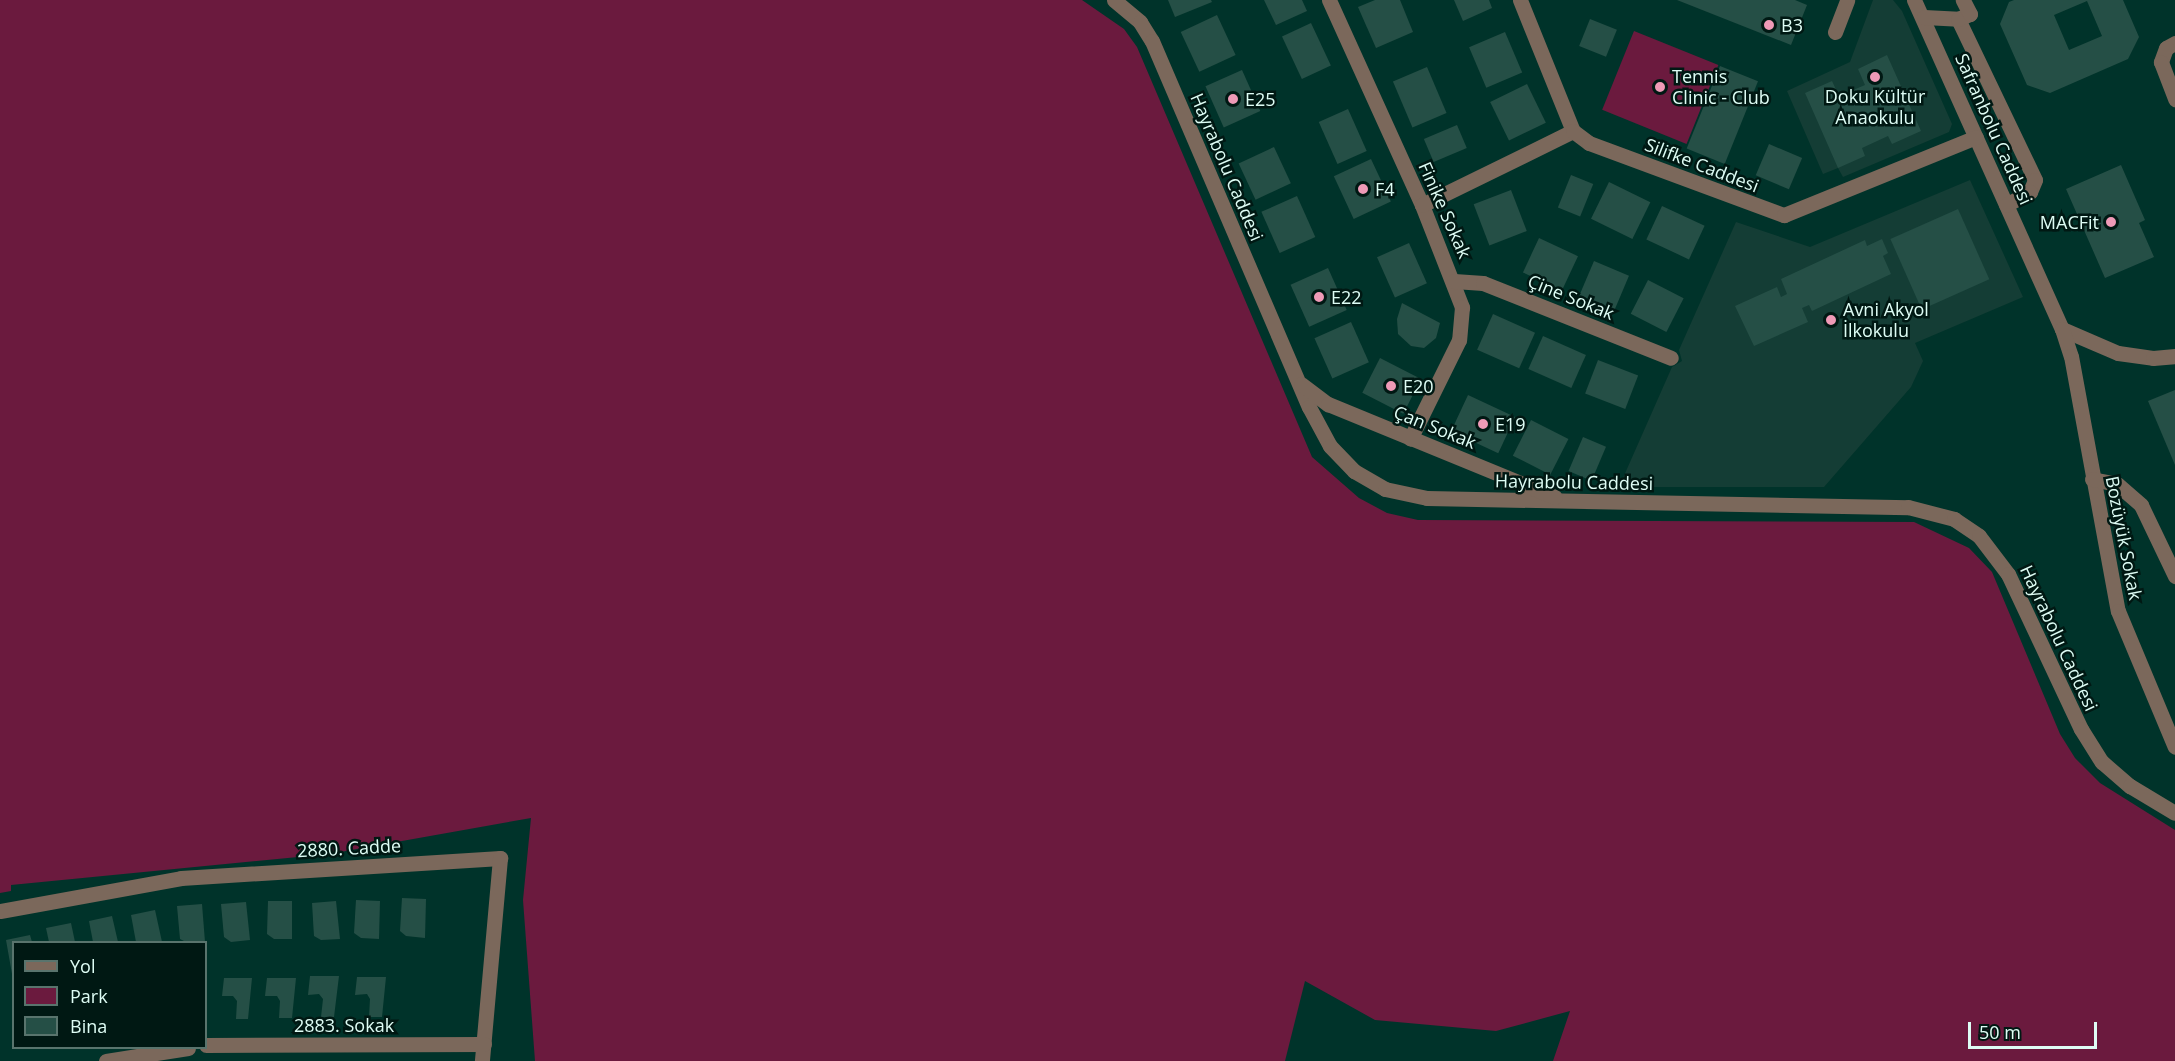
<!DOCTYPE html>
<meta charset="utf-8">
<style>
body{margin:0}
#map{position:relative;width:2175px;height:1061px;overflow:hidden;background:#00332a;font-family:"Open Sans",sans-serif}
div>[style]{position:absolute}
.built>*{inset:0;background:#143d35}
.green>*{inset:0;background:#6b1a3e;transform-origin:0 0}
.building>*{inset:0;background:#254f46;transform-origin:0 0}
.minor>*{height:15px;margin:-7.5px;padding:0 7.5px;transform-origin:7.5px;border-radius:7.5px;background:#7b685b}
.dots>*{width:16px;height:16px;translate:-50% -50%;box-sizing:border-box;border:3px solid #001813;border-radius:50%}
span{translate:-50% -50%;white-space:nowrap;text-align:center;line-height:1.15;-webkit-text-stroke:5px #001813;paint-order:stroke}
.poi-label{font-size:18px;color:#defdf5}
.left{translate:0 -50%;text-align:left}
.right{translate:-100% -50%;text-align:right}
.street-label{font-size:18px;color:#defdf5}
.legend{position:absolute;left:12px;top:941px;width:195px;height:108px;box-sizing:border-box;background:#001813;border:2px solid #59746d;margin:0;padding:8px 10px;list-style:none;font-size:18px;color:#defdf5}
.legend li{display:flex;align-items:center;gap:12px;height:30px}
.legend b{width:30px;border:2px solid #59746d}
.scale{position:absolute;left:1968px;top:1022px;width:129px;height:27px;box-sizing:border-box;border:3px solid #defdf5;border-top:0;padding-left:8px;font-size:18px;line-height:21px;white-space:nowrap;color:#defdf5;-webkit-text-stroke:4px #001813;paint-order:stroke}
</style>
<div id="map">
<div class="built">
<div style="clip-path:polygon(1873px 0,1893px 0,1902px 11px,1952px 124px,1949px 132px,1843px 177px,1838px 168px,1823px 174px,1787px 91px,1850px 62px)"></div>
<div style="clip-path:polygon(1970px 180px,2023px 297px,1915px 343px,1923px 361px,1911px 387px,1824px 487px,1619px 487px,1672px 367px,1682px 361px,1679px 350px,1736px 222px,1810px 247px)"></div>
</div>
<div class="green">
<div style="clip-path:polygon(0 0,1082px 0,1124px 29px,1137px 47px,1312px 457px,1359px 498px,1387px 513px,1418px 520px,1914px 522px,1969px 548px,1992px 572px,2060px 734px,2075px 758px,2100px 783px,2175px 830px,2175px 1061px,1553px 1061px,1570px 1011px,1496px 1031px,1375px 1020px,1305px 981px,1285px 1061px,535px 1061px,523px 900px,531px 818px,329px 854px,11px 885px,11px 891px,0 893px)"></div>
<div style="left:1634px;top:31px;width:91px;height:85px;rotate:22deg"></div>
</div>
<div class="building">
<div style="clip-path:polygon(1168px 0,1211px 0,1212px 2px,1175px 17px)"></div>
<div style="clip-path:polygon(1264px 0,1302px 0,1307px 11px,1276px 25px)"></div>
<div style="clip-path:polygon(1375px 0,1400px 0,1413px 32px,1376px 48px,1358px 7px)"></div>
<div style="clip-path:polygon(1454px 0,1489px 0,1492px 8px,1463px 21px)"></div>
<div style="clip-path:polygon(1677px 0,1795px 0,1807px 5px,1791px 45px)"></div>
<div style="clip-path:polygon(evenodd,2014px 0,2123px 0,2139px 37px,2128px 59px,2050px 93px,2027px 85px,2000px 24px,2009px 2px,2014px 0,2087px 1px,2102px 36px,2069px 50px,2054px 15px,2087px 1px)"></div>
<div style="left:1217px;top:15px;width:44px;height:40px;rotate:65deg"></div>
<div style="left:1590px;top:19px;width:29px;height:29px;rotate:22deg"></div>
<div style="left:1311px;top:23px;width:47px;height:32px;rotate:65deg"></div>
<div style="left:1505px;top:32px;width:44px;height:39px;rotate:67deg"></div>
<div style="clip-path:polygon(1887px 55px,1921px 131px,1892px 144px,1888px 136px,1862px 148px,1865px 156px,1838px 168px,1805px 93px,1832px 81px,1839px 96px,1865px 85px,1858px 69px)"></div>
<div style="left:1720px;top:66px;width:41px;height:89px;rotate:22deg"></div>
<div style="left:1427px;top:67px;width:50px;height:37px;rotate:67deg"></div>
<div style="left:1242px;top:70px;width:45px;height:40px;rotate:66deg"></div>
<div style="left:1527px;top:84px;width:43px;height:41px;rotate:64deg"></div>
<div style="left:1348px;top:109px;width:46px;height:32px;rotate:66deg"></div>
<div style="left:1457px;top:125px;width:25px;height:36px;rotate:67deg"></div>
<div style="left:1769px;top:144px;width:36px;height:34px;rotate:23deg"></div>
<div style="left:1274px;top:147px;width:40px;height:39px;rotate:65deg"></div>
<div style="left:1371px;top:159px;width:47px;height:41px;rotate:65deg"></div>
<div style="clip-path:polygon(2121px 165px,2145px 220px,2139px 223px,2154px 257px,2105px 278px,2066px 189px)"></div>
<div style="left:1571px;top:175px;width:24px;height:35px;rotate:22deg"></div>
<div style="left:1609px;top:182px;width:46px;height:41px;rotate:26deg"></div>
<div style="left:1511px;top:190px;width:44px;height:40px;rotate:69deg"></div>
<div style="left:1297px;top:196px;width:45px;height:39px;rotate:66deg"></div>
<div style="left:1662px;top:206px;width:47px;height:37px;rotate:25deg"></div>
<div style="left:1958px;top:209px;width:77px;height:74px;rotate:66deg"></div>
<div style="left:1539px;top:238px;width:43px;height:38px;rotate:25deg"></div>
<div style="clip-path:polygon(1882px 239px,1888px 253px,1883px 256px,1891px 274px,1812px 311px,1809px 305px,1802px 308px,1808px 322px,1754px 346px,1735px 306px,1777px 287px,1781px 297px,1787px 294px,1781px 279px,1865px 240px,1867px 246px)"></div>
<div style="left:1409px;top:243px;width:44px;height:35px;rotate:66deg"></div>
<div style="left:1594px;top:261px;width:38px;height:37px;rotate:23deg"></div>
<div style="left:1328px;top:268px;width:46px;height:41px;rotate:66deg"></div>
<div style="left:1648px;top:280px;width:40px;height:38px;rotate:27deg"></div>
<div style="clip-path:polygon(1402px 303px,1440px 323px,1436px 338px,1424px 348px,1411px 346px,1398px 334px,1397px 319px)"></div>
<div style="left:1493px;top:314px;width:46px;height:39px;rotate:24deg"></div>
<div style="left:1351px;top:322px;width:44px;height:40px;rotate:66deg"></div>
<div style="left:1543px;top:336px;width:47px;height:36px;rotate:24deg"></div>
<div style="left:1380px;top:358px;width:46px;height:39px;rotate:27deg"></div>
<div style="left:1598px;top:360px;width:43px;height:36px;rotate:21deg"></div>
<div style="clip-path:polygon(2175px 390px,2175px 465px,2148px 401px)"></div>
<div style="left:1468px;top:395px;width:52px;height:40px;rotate:25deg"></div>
<div style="left:1531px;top:420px;width:42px;height:40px;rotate:27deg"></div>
<div style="left:1583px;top:437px;width:25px;height:37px;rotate:23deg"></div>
<div style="clip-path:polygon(402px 898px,426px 899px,425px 938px,406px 936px,400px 931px)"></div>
<div style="clip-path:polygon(356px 900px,380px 901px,379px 939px,361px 938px,354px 933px)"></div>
<div style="clip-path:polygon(268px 901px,292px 901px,292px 939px,274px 939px,267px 934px)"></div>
<div style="clip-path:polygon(336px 901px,340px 939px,321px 940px,314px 936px,312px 903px)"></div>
<div style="clip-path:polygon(246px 902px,250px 940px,231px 942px,224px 937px,221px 904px)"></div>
<div style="clip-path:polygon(202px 904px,205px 942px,186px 942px,180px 939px,177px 906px)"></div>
<div style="clip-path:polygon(155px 910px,162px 942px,136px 942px,131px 915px)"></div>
<div style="clip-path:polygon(112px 916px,118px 942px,93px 942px,89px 921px)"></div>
<div style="clip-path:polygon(71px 923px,75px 942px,49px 942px,46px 928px)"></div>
<div style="clip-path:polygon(30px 935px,32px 942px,14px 942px,12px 974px,6px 940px)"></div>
<div style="clip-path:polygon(310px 976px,339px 976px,334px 1017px,321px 1017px,323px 999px,319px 994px,308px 995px)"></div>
<div style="clip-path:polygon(357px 977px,386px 977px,382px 1017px,369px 1017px,370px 999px,367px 994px,355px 995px)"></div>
<div style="clip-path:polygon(224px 978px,252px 978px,248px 1019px,236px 1019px,237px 1001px,233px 996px,222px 996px)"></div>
<div style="clip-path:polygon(267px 978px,296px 978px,292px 1018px,279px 1018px,280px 1001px,277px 996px,265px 996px)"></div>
</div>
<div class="minor">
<div style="left:1114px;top:0;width:34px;rotate:40deg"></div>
<div style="left:1140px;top:22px;width:22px;rotate:58deg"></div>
<div style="left:1152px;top:41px;width:398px;rotate:66.8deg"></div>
<div style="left:1309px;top:407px;width:44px;rotate:61.7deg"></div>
<div style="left:1330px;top:446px;width:35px;rotate:46deg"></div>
<div style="left:1354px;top:471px;width:36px;rotate:30deg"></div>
<div style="left:1385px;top:489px;width:43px;rotate:12.1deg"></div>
<div style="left:1427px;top:498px;width:481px;rotate:1.1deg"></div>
<div style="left:1908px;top:507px;width:48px;rotate:14.6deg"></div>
<div style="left:1954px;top:519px;width:30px;rotate:34deg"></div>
<div style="left:1979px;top:536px;width:48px;rotate:52.7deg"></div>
<div style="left:2008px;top:574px;width:171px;rotate:64.8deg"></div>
<div style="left:2081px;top:729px;width:39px;rotate:58deg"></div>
<div style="left:2102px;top:762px;width:37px;rotate:41deg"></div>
<div style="left:2130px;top:786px;width:52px;rotate:31deg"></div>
<div style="left:1329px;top:0;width:225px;rotate:65.6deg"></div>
<div style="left:1422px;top:205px;width:110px;rotate:68.6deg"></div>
<div style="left:1462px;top:307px;width:33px;rotate:95deg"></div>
<div style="left:1459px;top:340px;width:110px;rotate:116.3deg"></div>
<div style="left:1520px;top:0;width:141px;rotate:68deg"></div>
<div style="left:1914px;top:0;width:361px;rotate:65.8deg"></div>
<div style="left:2062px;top:329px;width:61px;rotate:23.2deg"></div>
<div style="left:2118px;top:353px;width:35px;rotate:8deg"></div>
<div style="left:2153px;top:358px;width:22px;rotate:-5deg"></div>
<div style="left:1924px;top:17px;width:34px;rotate:3deg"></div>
<div style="left:1958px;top:19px;width:178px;rotate:64.4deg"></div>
<div style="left:2035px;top:180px;width:13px;rotate:113deg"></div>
<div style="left:2030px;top:192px;width:27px;rotate:152deg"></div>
<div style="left:1958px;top:19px;width:13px;rotate:-23deg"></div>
<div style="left:1970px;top:14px;width:16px;rotate:-117deg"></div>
<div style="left:1835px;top:32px;width:34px;rotate:-69deg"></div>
<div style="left:2175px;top:43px;width:10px;rotate:151deg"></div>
<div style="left:2166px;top:48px;width:15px;rotate:110deg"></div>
<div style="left:2161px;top:62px;width:40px;rotate:69deg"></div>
<div style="left:1422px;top:205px;width:168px;rotate:-26.1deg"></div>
<div style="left:1573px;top:131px;width:20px;rotate:37deg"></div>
<div style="left:1589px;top:143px;width:208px;rotate:20.3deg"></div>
<div style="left:1784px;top:215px;width:207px;rotate:-22.1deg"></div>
<div style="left:1454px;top:281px;width:29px;rotate:4deg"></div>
<div style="left:1483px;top:283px;width:202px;rotate:21.7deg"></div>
<div style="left:2062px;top:329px;width:28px;rotate:72deg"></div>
<div style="left:2071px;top:356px;width:259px;rotate:79.6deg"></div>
<div style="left:2118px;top:611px;width:147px;rotate:67.3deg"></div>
<div style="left:1301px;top:384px;width:34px;rotate:37deg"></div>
<div style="left:1328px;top:404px;width:245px;rotate:22.3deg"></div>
<div style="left:2092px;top:479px;width:25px;rotate:11deg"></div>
<div style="left:2117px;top:484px;width:32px;rotate:41deg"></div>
<div style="left:2141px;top:505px;width:79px;rotate:64.4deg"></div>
<div style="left:0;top:911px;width:184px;rotate:-10.3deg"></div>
<div style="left:181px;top:878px;width:320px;rotate:-3.6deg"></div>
<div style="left:500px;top:858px;width:204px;rotate:95.1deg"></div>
<div style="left:206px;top:1045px;width:278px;rotate:-0.2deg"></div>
<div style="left:106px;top:1061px;width:83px;rotate:-9deg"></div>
</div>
<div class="dots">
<div style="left:1769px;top:25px;background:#ef9ab7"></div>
<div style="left:1875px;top:77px;background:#ef9ab7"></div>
<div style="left:1660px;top:87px;background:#ef9ab7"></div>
<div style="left:1233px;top:99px;background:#ef9ab7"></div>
<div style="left:1363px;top:189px;background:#ef9ab7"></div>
<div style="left:2111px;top:222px;background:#ef9ab7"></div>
<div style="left:1319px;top:297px;background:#ef9ab7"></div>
<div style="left:1831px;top:320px;background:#ef9ab7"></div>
<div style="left:1391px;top:386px;background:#ef9ab7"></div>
<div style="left:1483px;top:424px;background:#ef9ab7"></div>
</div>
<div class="poi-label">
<span class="left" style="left:1781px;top:25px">B3</span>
<span class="left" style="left:1672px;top:87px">Tennis<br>Clinic - Club</span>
<span style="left:1875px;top:107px">Doku Kültür<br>Anaokulu</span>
<span class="left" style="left:1245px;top:99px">E25</span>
<span class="left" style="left:1375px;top:189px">F4</span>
<span class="right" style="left:2099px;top:222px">MACFit</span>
<span class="left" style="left:1331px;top:297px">E22</span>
<span class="left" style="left:1843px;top:320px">Avni Akyol<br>İlkokulu</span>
<span class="left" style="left:1403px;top:386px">E20</span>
<span class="left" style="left:1495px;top:424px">E19</span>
</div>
<div class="street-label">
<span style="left:1994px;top:129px;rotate:66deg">Safranbolu Caddesi</span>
<span style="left:1702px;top:165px;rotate:21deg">Silifke Caddesi</span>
<span style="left:1227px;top:167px;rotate:67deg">Hayrabolu Caddesi</span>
<span style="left:1445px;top:210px;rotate:66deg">Finike Sokak</span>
<span style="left:1571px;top:297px;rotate:22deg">Çine Sokak</span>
<span style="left:1435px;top:427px;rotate:22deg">Çan Sokak</span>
<span style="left:1574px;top:482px;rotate:1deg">Hayrabolu Caddesi</span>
<span style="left:2124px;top:538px;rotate:79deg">Bozüyük Sokak</span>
<span style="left:2059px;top:638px;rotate:65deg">Hayrabolu Caddesi</span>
<span style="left:349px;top:848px;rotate:-3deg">2880. Cadde</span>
<span style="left:344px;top:1025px">2883. Sokak</span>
</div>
<ul class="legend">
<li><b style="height:8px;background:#7b685b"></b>Yol</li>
<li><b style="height:16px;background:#6b1a3e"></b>Park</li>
<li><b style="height:16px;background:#254f46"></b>Bina</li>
</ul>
<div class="scale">50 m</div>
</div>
